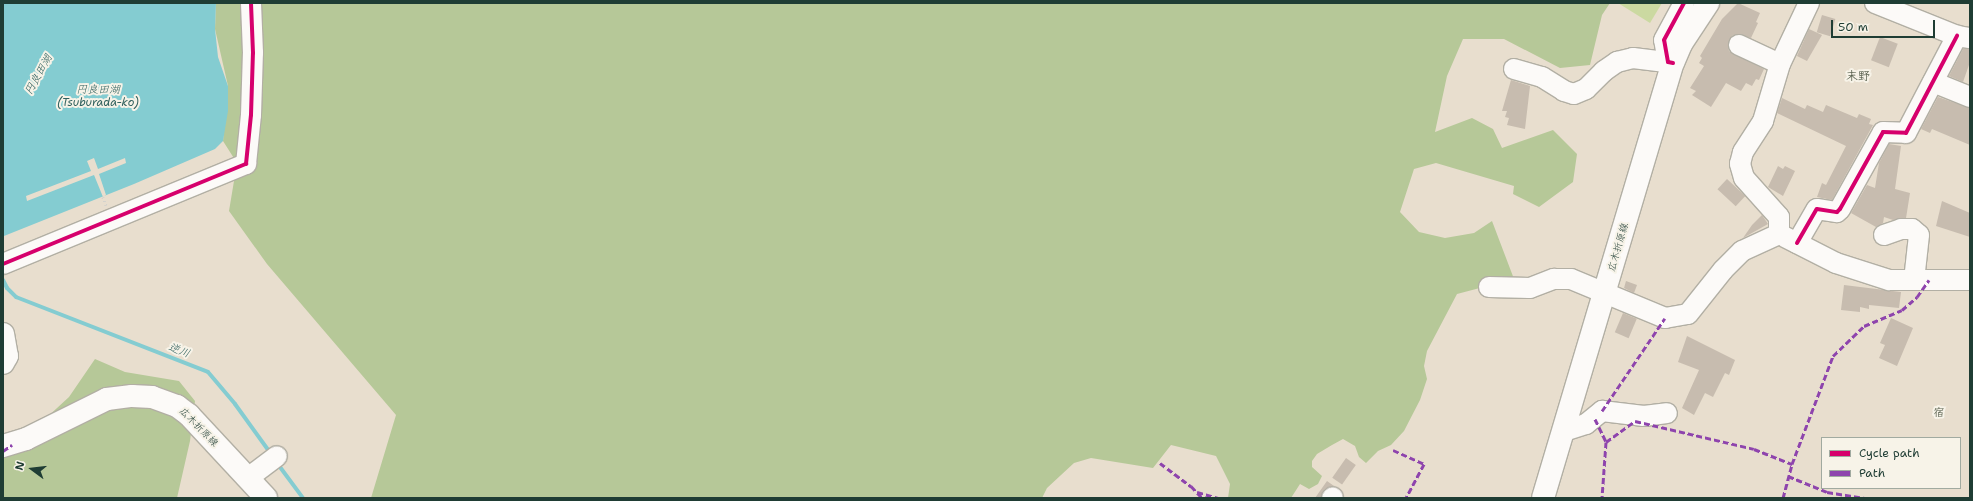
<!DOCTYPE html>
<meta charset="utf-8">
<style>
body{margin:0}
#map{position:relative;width:1973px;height:501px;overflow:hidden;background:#e8dece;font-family:"Shantell Sans","Klee One",sans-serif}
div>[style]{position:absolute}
.green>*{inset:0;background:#cbd9a1}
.forest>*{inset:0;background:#b6c898}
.water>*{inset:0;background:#84ccd1}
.pier>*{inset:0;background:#e8dece}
.stream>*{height:4px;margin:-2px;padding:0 2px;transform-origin:2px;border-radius:2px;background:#84ccd1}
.building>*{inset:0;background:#c7bcaf;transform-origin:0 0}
.path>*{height:2.5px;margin-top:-1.25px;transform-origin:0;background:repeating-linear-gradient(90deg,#d3d2cd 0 1px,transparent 0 4px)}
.roads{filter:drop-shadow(1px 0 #b2afa4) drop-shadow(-1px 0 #b2afa4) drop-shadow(0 1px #b2afa4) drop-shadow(0 -1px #b2afa4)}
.minor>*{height:20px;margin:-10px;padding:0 10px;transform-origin:10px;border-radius:10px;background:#fcfaf8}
.major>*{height:22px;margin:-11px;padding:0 11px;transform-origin:11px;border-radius:11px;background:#fcfaf8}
.quiet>*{height:3px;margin-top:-1.5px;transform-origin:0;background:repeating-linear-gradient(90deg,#8e44ad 0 6px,transparent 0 9px)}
.cycleway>*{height:4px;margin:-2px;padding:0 2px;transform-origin:2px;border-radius:2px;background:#d6006c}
span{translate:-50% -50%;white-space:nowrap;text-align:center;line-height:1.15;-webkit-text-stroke:4px #f7f3e8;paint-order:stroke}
.street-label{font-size:10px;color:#1f3d34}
.water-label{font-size:11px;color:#2e5f5c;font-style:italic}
.neighbourhood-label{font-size:11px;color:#58604e;font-weight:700}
.quarter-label{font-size:12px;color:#58604e;font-weight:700}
.frame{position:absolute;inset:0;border:4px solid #1f3d34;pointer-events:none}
.legend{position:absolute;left:1821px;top:437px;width:140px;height:52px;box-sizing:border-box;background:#f7f3e8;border:1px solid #a1aaa0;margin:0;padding:5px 7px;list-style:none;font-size:12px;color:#1f3d34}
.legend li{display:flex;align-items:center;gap:8px;height:20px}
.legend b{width:20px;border:1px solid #a1aaa0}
.north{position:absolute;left:12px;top:449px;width:40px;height:40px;-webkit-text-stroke:3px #f7f3e8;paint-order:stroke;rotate:285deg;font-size:11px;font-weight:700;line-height:16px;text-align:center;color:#1f3d34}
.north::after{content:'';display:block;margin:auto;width:14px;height:18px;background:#1f3d34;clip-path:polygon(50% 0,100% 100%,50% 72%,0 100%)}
.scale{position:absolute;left:1831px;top:20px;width:104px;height:18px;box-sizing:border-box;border:2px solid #1f3d34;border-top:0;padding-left:5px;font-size:12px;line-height:14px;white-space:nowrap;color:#1f3d34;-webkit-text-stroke:3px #f7f3e8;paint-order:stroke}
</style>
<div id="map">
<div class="green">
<div style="clip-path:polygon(1618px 3px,1662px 3px,1650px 23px)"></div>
</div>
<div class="forest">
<div style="clip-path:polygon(216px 3px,1610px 3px,1602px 15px,1590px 65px,1560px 68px,1504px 39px,1463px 39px,1447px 76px,1435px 132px,1472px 118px,1493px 129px,1502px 148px,1553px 130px,1577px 154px,1573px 182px,1539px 207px,1513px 194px,1514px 186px,1436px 163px,1414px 169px,1400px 212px,1419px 232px,1445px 238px,1474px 233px,1492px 221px,1514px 279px,1457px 294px,1427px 351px,1424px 366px,1427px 379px,1420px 400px,1404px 431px,1391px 445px,1378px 451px,1366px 463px,1359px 457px,1355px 446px,1343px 439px,1332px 445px,1317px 454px,1312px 461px,1312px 467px,1322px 476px,1318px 484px,1309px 489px,1300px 484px,1291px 498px,1228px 498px,1230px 484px,1216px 456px,1171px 445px,1153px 468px,1091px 458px,1074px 463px,1047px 488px,1042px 498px,371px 498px,396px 415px,267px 264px,229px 211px,237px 163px,223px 141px,228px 86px,215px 29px)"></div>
<div style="clip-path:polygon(95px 359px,125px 372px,179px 381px,195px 401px,190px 441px,177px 498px,3px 498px,3px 445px,20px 442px,69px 397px)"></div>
</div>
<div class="water">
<div style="clip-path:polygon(3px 3px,216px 3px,215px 29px,218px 57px,228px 86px,228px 111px,223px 141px,215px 149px,134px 184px,4px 236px)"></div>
</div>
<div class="pier">
<div style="clip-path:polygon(94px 158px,98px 169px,125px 158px,126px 163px,99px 174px,106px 195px,103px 197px,94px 175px,27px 201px,26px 196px,91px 171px,87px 161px)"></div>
</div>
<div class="stream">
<div style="left:3px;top:280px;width:9px;rotate:63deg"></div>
<div style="left:7px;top:288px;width:13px;rotate:45deg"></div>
<div style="left:16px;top:297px;width:206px;rotate:21.3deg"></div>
<div style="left:208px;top:372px;width:42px;rotate:49.8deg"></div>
<div style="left:235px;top:404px;width:62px;rotate:54.2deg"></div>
<div style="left:277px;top:463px;width:44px;rotate:53.4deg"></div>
</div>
<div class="building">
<div style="clip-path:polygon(1738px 3px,1760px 13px,1756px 22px,1758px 23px,1751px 38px,1738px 34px,1732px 36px,1728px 46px,1729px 51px,1764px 69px,1759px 80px,1756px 79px,1752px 86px,1746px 83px,1741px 91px,1726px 83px,1711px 107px,1692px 95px,1696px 91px,1690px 88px,1704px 66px,1699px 63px,1702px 58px,1700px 56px,1722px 19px)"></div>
<div style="left:1822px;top:15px;width:14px;height:18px;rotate:17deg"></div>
<div style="clip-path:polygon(1809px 29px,1822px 35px,1807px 61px,1797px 56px)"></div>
<div style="left:1880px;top:37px;width:19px;height:25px;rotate:21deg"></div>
<div style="clip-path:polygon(1963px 49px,1970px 49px,1970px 62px,1963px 82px,1949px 76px)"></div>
<div style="clip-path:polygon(1511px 80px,1530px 86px,1525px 129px,1507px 125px,1509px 118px,1505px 117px,1507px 111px,1502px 111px)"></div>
<div style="clip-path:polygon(1938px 97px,1970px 108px,1970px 145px,1932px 129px,1930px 133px,1921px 129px)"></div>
<div style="clip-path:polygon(1782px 98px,1805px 109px,1807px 105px,1823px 112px,1826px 105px,1857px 118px,1859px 114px,1871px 119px,1869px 124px,1873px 125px,1832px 200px,1817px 197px,1822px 183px,1826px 185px,1846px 146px,1777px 113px)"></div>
<div style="clip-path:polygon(1889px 144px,1901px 146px,1895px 189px,1910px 193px,1907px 212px,1906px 218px,1893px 220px,1884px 217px,1883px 223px,1876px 227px,1851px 213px,1867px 185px,1875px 188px,1879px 163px)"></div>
<div style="clip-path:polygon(1778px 166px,1783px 169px,1785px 166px,1795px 171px,1783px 196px,1768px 187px)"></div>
<div style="left:1727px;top:179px;width:25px;height:14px;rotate:43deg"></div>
<div style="clip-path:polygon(1942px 201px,1970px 213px,1970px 237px,1936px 226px)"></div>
<div style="clip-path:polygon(1762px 215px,1768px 224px,1743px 238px,1752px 225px)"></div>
<div style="clip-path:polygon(1626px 281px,1637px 285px,1634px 293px,1624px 288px)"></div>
<div style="clip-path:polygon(1844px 285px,1901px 292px,1899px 308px,1869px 305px,1869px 309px,1860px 307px,1860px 312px,1841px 310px)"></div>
<div style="left:1623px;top:313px;width:15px;height:21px;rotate:23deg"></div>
<div style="clip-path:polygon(1891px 318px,1913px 328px,1897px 366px,1879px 358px,1885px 345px,1880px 343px)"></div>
<div style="clip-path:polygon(1687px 336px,1735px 360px,1729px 375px,1725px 373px,1713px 397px,1705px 393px,1694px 415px,1682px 408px,1699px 370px,1678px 362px)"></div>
<div style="left:1346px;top:458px;width:12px;height:24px;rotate:35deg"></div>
<div style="clip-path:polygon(1327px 481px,1334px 486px,1325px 489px,1321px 498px,1315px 498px)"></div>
</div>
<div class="path">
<div style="left:103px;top:197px;width:9px;rotate:69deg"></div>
</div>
<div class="roads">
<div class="minor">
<div style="left:1875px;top:3px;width:88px;rotate:21.9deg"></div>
<div style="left:1957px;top:36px;width:13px;rotate:9deg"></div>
<div style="left:1739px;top:45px;width:45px;rotate:24.9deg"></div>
<div style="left:1673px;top:63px;width:5px;rotate:-169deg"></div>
<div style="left:1668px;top:62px;width:22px;rotate:-100deg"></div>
<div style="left:1664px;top:40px;width:42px;rotate:-61.6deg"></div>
<div style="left:1514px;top:69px;width:29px;rotate:16deg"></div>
<div style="left:1542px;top:77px;width:26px;rotate:32deg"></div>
<div style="left:1564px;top:91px;width:10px;rotate:17deg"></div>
<div style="left:1574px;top:94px;width:13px;rotate:-23deg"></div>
<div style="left:1586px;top:89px;width:25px;rotate:-45deg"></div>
<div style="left:1604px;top:71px;width:16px;rotate:-35deg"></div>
<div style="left:1617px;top:62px;width:16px;rotate:-14deg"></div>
<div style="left:1633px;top:58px;width:35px;rotate:7deg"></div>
<div style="left:1933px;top:82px;width:40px;rotate:22deg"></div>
<div style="left:1779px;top:234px;width:17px;rotate:-90deg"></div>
<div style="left:1779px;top:217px;width:52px;rotate:-131.9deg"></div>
<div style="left:1744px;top:178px;width:15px;rotate:-106deg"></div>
<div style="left:1740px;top:164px;width:12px;rotate:-76deg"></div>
<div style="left:1743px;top:152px;width:37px;rotate:-57deg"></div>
<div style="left:1763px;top:121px;width:59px;rotate:-73.4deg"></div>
<div style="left:1780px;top:64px;width:68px;rotate:-64.6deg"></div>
<div style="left:1884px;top:235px;width:18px;rotate:-19deg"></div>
<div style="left:1901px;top:229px;width:11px"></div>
<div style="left:1912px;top:229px;width:9px;rotate:41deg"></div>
<div style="left:1919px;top:235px;width:45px;rotate:96.3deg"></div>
<div style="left:1785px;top:237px;width:57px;rotate:27deg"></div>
<div style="left:1836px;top:263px;width:56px;rotate:17.8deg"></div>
<div style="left:1889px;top:280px;width:81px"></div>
<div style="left:1797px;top:243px;width:39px;rotate:-60deg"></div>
<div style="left:1817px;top:209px;width:20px;rotate:9deg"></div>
<div style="left:1837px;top:212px;width:4px;rotate:-45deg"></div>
<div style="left:1840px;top:209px;width:88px;rotate:-60.8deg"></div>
<div style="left:1883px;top:132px;width:23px;rotate:2deg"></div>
<div style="left:1906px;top:133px;width:110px;rotate:-62.3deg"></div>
<div style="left:3px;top:264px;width:263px;rotate:-22.4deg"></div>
<div style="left:246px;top:164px;width:49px;rotate:-84.2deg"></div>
<div style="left:251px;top:115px;width:62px;rotate:-88.2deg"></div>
<div style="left:253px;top:53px;width:50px;rotate:-92.3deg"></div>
<div style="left:1489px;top:287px;width:41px;rotate:1.4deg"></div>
<div style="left:1530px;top:288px;width:26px;rotate:-21deg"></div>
<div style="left:1554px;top:279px;width:17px"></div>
<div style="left:1571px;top:279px;width:102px;rotate:22.5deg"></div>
<div style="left:1665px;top:318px;width:23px;rotate:-10deg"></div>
<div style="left:1688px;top:314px;width:56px;rotate:-51.5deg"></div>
<div style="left:1723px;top:270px;width:27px;rotate:-45deg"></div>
<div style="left:1742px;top:251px;width:41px;rotate:-24.7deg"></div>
<div style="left:1564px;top:431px;width:23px;rotate:-18deg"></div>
<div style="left:1586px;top:424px;width:21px;rotate:-39deg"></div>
<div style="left:1602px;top:411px;width:42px;rotate:6.8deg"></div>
<div style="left:1644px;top:416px;width:23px;rotate:-7deg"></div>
<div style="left:248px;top:478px;width:36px;rotate:-37deg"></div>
<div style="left:1332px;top:498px;width:1px;rotate:-45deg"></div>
</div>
<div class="major">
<div style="left:3px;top:334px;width:22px;rotate:80deg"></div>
<div style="left:7px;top:356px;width:8px;rotate:120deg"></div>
<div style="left:3px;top:446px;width:24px;rotate:-17deg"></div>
<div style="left:26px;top:439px;width:90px;rotate:-26.3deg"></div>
<div style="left:107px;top:399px;width:25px;rotate:-7deg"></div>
<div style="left:132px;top:396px;width:20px;rotate:3deg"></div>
<div style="left:152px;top:397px;width:27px;rotate:20deg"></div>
<div style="left:177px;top:406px;width:15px;rotate:37deg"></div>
<div style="left:189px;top:415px;width:113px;rotate:47.1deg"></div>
<div style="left:1543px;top:498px;width:454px;rotate:-73.4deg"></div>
<div style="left:1673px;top:63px;width:21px;rotate:-67deg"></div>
<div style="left:1681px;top:44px;width:49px;rotate:-56.6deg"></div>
</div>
</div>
<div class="quiet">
<div style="left:1602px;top:411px;width:112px;rotate:-55.9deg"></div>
<div style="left:1595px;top:419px;width:25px;rotate:64deg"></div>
<div style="left:1606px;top:442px;width:56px;rotate:94.1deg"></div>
<div style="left:1606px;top:442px;width:36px;rotate:-36deg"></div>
<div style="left:1635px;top:421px;width:122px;rotate:13.2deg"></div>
<div style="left:1754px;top:449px;width:41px;rotate:21.5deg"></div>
<div style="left:1393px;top:450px;width:34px;rotate:24deg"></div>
<div style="left:1424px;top:464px;width:38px;rotate:118deg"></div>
<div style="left:3px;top:451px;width:11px;rotate:-34deg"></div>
<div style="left:1160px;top:463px;width:39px;rotate:37deg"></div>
<div style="left:1191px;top:486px;width:16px;rotate:47deg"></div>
<div style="left:1788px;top:476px;width:42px;rotate:22.3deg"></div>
<div style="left:1827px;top:492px;width:38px;rotate:9deg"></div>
<div style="left:1197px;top:492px;width:22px;rotate:16deg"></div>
<div style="left:1783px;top:498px;width:35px;rotate:-75deg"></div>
<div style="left:1792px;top:464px;width:116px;rotate:-69.2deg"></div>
<div style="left:1833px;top:356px;width:43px;rotate:-44.1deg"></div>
<div style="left:1864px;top:326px;width:41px;rotate:-22.8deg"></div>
<div style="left:1902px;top:310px;width:20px;rotate:-41deg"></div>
<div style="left:1917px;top:297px;width:21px;rotate:-55deg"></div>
</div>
<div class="cycleway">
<div style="left:1673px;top:63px;width:5px;rotate:-169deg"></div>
<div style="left:1668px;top:62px;width:22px;rotate:-100deg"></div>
<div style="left:1664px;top:40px;width:42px;rotate:-61.6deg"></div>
<div style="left:1797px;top:243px;width:39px;rotate:-60deg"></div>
<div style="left:1817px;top:209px;width:20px;rotate:9deg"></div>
<div style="left:1837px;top:212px;width:4px;rotate:-45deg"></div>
<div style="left:1840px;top:209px;width:88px;rotate:-60.8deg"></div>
<div style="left:1883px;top:132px;width:23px;rotate:2deg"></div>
<div style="left:1906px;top:133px;width:110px;rotate:-62.3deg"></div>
<div style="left:3px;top:264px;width:263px;rotate:-22.4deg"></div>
<div style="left:246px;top:164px;width:49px;rotate:-84.2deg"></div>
<div style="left:251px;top:115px;width:62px;rotate:-88.2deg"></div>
<div style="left:253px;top:53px;width:50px;rotate:-92.3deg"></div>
</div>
<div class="street-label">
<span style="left:1618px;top:247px;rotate:-74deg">広木折原線</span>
<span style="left:199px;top:427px;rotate:45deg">広木折原線</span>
</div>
<div class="water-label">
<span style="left:39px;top:75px;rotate:-61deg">円良田湖</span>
<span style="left:98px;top:97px">円良田湖<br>(Tsuburada-ko)</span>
<span style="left:179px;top:351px;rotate:21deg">逆川</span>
</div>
<div class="neighbourhood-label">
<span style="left:1939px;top:413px">宿</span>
</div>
<div class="quarter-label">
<span style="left:1858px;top:77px">末野</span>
</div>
<div class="frame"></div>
<ul class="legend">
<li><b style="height:5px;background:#d6006c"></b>Cycle path</li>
<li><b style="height:5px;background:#8e44ad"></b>Path</li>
</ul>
<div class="north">N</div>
<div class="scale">50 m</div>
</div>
